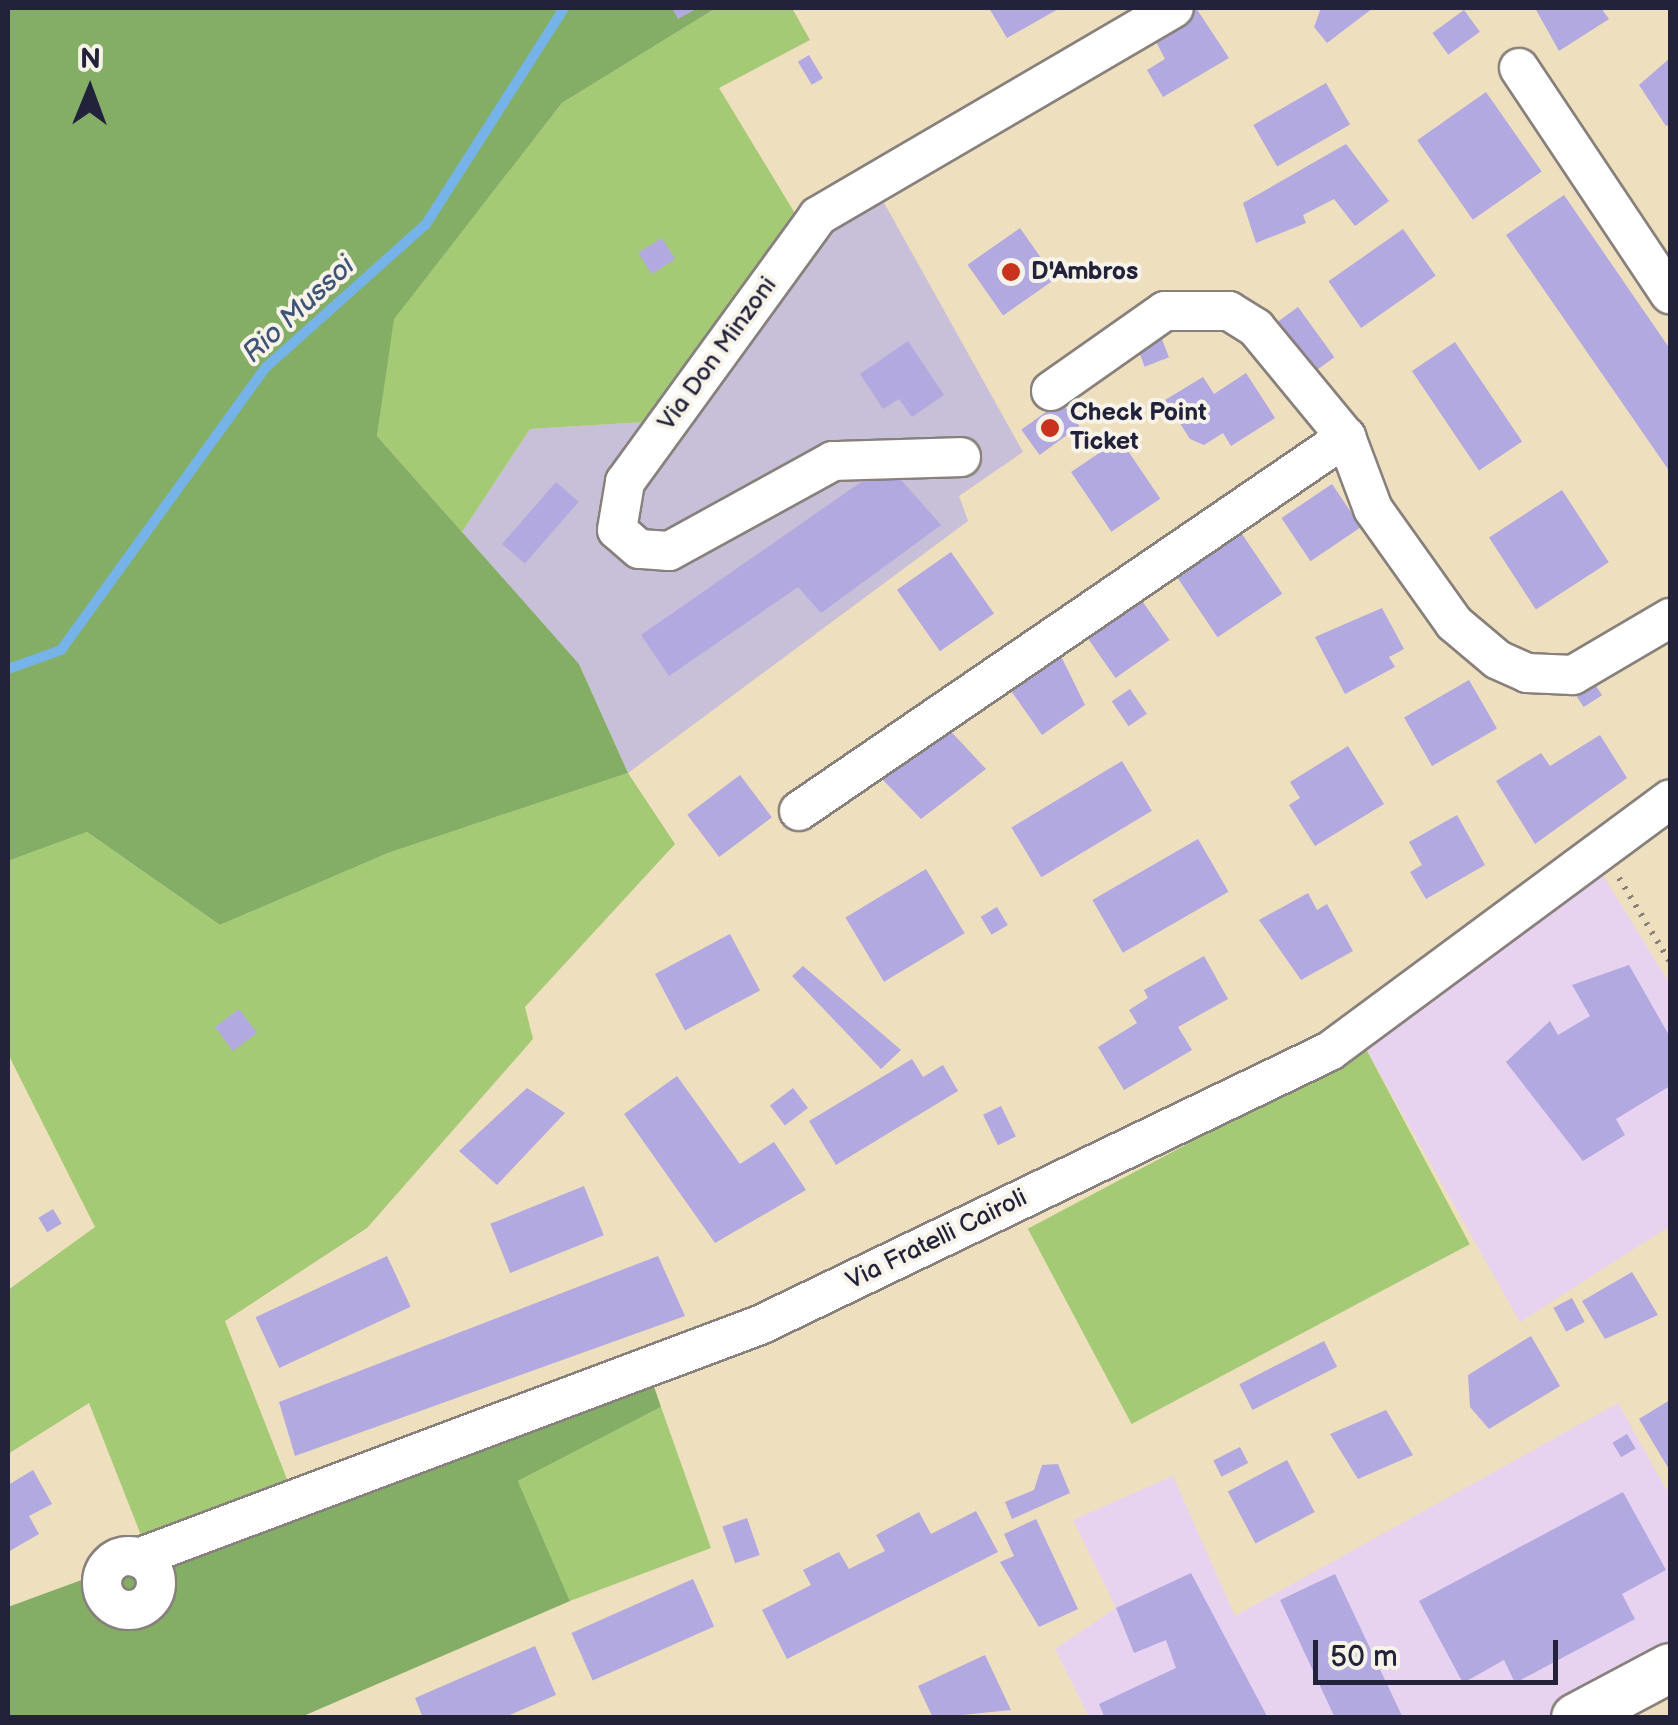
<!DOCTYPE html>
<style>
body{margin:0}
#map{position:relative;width:1678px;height:1725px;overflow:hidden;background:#eedfbe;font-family:"Balsamiq Sans",sans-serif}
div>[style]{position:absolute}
.built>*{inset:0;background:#e7d2ef}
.industrial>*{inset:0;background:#c8bfd8}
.green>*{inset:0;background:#a5ca75;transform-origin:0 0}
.forest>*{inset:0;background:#84ae66}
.stream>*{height:10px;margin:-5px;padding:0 5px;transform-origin:5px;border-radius:5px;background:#76b3e8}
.building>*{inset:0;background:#b2a9e0;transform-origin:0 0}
.path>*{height:6px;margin-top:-3px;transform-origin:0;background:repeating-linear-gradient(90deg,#88807c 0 2.5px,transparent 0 10.5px)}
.roads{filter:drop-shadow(2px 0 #88807c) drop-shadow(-2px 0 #88807c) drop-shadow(0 2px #88807c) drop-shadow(0 -2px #88807c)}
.minor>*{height:38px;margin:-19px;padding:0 19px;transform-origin:19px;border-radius:19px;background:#fff}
.minor>.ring{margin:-19px;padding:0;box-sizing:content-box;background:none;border:38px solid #fff;border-radius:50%}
.major>*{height:48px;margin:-24px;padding:0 24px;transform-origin:24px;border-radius:24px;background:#fff}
.dots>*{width:28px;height:28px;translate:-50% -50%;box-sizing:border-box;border:5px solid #f7f3e8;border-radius:50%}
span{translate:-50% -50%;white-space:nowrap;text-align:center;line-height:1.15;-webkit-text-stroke:8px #f7f3e8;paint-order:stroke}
.poi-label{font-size:25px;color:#22223b;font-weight:700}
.left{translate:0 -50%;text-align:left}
.street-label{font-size:25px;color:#22223b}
.water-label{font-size:28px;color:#3f5578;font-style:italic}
.frame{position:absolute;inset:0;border:10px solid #22223b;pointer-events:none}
.north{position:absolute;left:40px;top:40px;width:100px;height:100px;-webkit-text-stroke:8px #f7f3e8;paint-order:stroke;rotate:1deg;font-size:28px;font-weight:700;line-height:40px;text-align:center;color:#22223b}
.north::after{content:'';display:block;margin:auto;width:35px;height:45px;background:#22223b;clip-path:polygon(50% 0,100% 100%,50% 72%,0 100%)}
.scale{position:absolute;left:1313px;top:1640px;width:245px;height:45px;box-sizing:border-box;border:5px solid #22223b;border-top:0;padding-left:12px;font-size:30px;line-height:35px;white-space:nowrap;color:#22223b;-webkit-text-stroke:8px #f7f3e8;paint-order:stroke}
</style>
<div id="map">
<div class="built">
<div style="clip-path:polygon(1599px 869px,1670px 984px,1670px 1226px,1520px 1322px,1366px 1049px)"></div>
<div style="clip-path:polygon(1618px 1403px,1670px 1496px,1670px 1659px,1564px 1717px,1089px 1717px,1055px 1649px,1116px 1608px,1073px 1520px,1173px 1476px,1235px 1616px)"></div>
</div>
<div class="industrial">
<div style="clip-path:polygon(878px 192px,1023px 452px,959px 496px,968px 521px,628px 773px,579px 664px,462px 532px,530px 429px,645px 422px,802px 225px)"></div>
</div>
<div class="green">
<div style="clip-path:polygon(716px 8px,792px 8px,810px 40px,719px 88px,802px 225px,645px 422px,530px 429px,462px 532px,377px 436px,393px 319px,562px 103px)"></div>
<div style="clip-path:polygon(628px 773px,675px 844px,525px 1007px,533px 1039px,367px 1228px,225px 1321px,294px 1497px,148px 1553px,89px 1403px,8px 1454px,8px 1290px,95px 1227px,8px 1054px,8px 861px,87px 832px,220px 925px,388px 853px)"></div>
<div style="left:1366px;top:1049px;width:221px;height:383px;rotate:62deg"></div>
<div style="clip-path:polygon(661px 1407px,711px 1548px,570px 1601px,518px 1481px)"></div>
</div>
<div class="forest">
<div style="clip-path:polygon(8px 8px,716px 8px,562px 103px,394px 319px,377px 436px,579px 664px,628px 773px,388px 853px,220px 925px,87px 832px,8px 861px)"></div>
<div style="clip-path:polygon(649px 1372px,661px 1407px,518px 1481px,570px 1601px,301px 1717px,8px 1718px,8px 1607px)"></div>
</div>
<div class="stream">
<div style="left:8px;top:669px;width:56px;rotate:-19.7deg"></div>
<div style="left:61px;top:650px;width:348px;rotate:-54.1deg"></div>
<div style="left:265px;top:368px;width:216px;rotate:-41.8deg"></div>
<div style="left:426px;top:224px;width:256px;rotate:-57.4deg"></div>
</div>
<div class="building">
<div style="clip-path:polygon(672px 8px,698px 8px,678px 19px)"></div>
<div style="clip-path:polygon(989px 8px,1060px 8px,1007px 38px)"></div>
<div style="clip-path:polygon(1196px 8px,1229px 58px,1163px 97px,1147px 70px,1165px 59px,1151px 32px)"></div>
<div style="clip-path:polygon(1373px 8px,1327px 43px,1314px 27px,1321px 8px)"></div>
<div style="clip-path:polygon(1535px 8px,1601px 8px,1609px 19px,1559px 51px)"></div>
<div style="left:1464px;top:10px;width:27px;height:39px;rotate:54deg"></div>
<div style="left:809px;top:55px;width:27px;height:13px;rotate:59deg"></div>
<div style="clip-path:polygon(1670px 58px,1670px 124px,1666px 126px,1639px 85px)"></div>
<div style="left:1326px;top:83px;width:48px;height:84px;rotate:60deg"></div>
<div style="left:1486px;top:92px;width:97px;height:84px;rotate:55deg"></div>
<div style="clip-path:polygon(1346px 144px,1389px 201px,1355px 226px,1334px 199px,1303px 215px,1306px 223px,1256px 243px,1243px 203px)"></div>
<div style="clip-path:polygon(1564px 195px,1670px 349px,1670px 472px,1506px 235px)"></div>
<div style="left:1020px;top:228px;width:62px;height:64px;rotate:55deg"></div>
<div style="left:1403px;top:229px;width:57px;height:91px;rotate:55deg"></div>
<div style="left:662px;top:238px;width:25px;height:28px;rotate:58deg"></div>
<div style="left:1298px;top:307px;width:62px;height:29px;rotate:54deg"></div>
<div style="left:1160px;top:334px;width:25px;height:26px;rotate:69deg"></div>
<div style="clip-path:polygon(908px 341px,944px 395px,912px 417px,899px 399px,883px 409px,860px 374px)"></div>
<div style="left:1455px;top:342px;width:120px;height:52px;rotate:56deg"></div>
<div style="clip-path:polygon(1246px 373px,1275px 418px,1231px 446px,1223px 433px,1204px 445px,1190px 439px,1165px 400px,1203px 377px,1214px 394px)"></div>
<div style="left:1061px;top:401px;width:31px;height:49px;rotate:54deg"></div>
<div style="left:1120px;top:439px;width:72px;height:59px;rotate:56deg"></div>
<div style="clip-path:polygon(887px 464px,941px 525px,821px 613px,798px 587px,669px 676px,641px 635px)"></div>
<div style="left:556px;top:482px;width:30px;height:82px;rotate:41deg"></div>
<div style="left:1332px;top:484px;width:52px;height:61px;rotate:56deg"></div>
<div style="left:1562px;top:490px;width:86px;height:87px;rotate:57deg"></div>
<div style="left:1242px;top:534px;width:72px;height:78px;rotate:56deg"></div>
<div style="left:951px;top:552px;width:75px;height:66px;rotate:55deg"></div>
<div style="left:1138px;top:595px;width:55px;height:66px;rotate:55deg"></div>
<div style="clip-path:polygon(1382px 608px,1404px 649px,1389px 657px,1395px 667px,1345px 694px,1315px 637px)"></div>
<div style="clip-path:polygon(1058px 650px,1085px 705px,1042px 735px,1007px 685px)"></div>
<div style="left:1589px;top:675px;width:24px;height:22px;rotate:57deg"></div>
<div style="left:1469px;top:680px;width:56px;height:75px;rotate:60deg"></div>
<div style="left:1130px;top:689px;width:30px;height:22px;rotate:56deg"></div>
<div style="clip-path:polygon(943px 723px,986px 769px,921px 819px,882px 779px)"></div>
<div style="clip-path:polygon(1600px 735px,1627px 778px,1535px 844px,1496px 781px,1541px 753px,1550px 766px)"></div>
<div style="clip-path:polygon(1348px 746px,1384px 804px,1315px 846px,1289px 805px,1300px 798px,1290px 782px)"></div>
<div style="left:1122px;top:761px;width:58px;height:129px;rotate:59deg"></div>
<div style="left:740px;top:775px;width:53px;height:66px;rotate:53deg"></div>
<div style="clip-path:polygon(1457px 815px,1485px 865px,1426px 899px,1410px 872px,1422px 865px,1409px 842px)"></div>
<div style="left:1198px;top:839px;width:61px;height:122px;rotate:60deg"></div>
<div style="left:926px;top:869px;width:75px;height:94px;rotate:59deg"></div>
<div style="clip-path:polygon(1308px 893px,1317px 910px,1327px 904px,1353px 951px,1301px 980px,1259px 920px)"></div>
<div style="left:997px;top:907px;width:21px;height:19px;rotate:59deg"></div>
<div style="left:730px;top:934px;width:64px;height:85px;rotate:62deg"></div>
<div style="clip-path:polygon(1204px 956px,1228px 999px,1178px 1027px,1192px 1050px,1124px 1090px,1098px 1047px,1137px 1023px,1129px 1010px,1148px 998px,1144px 990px)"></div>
<div style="clip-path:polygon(1629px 965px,1670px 1037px,1670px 1086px,1616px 1119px,1625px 1135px,1583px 1161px,1506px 1062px,1550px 1021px,1558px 1035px,1590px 1016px,1572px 985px)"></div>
<div style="clip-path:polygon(803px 966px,901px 1050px,881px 1069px,792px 976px)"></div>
<div style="left:239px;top:1009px;width:30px;height:30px;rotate:53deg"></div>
<div style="clip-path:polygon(912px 1059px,923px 1077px,943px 1065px,958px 1091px,836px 1165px,809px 1121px)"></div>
<div style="clip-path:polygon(677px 1076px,740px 1164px,774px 1142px,806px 1190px,715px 1243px,624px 1114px)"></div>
<div style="clip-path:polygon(527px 1088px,565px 1113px,497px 1185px,459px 1151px)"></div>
<div style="left:793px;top:1088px;width:25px;height:29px;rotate:53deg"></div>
<div style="left:1001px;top:1106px;width:34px;height:20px;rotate:64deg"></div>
<div style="left:584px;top:1186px;width:53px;height:101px;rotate:68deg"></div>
<div style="left:53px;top:1209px;width:17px;height:17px;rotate:59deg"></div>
<div style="left:387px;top:1256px;width:56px;height:145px;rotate:65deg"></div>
<div style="clip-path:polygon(658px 1256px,685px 1316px,295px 1456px,279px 1402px)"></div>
<div style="clip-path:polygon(1632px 1272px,1658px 1315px,1605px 1339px,1582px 1301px)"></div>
<div style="left:1572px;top:1298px;width:27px;height:21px;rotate:62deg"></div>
<div style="clip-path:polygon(1531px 1336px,1560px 1386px,1489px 1429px,1470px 1407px,1468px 1375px)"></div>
<div style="left:1324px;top:1341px;width:29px;height:95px;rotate:63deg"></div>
<div style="clip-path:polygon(1670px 1400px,1670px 1471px,1639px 1419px)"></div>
<div style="clip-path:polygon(1386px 1410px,1413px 1455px,1358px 1479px,1330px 1434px)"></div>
<div style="left:1627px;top:1434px;width:17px;height:17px;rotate:59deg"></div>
<div style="left:1240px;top:1447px;width:18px;height:30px;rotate:63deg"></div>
<div style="left:1287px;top:1460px;width:59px;height:67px;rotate:62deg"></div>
<div style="clip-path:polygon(1058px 1464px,1070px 1493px,1012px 1519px,1005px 1502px,1034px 1490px,1042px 1465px)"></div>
<div style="clip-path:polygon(33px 1470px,52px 1504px,29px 1516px,39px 1534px,8px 1552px,8px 1485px)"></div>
<div style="clip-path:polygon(1623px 1492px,1666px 1570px,1622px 1594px,1635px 1619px,1515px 1683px,1504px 1660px,1463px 1683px,1419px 1601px)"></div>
<div style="clip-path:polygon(976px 1511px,998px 1552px,787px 1659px,762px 1610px,811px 1585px,803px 1570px,839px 1552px,849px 1569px,885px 1551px,876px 1535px,919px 1512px,931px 1534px)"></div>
<div style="left:747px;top:1518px;width:39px;height:26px;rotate:71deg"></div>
<div style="clip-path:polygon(1036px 1519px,1078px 1609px,1039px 1627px,1000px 1562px,1014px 1556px,1004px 1534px)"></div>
<div style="clip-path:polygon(1191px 1573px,1268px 1718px,1105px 1718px,1099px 1704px,1176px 1668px,1166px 1640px,1134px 1653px,1116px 1608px)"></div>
<div style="clip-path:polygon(1335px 1574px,1403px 1718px,1335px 1718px,1280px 1600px)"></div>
<div style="left:693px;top:1579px;width:52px;height:133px;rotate:66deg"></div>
<div style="clip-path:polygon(535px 1646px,556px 1695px,503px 1718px,423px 1718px,415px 1698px)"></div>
<div style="clip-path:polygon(985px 1655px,1011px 1710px,933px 1718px,918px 1686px)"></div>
</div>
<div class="path">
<div style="left:1619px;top:878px;width:98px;rotate:58.7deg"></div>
</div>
<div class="roads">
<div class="minor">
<div style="left:1519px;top:68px;width:272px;rotate:56.3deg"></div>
<div style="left:1051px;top:391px;width:139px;rotate:-35.1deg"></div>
<div style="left:1165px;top:311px;width:64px"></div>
<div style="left:1229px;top:311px;width:32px;rotate:32deg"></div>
<div style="left:1256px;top:328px;width:141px;rotate:50.5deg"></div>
<div style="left:1346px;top:437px;width:77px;rotate:69.4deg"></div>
<div style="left:1373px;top:509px;width:140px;rotate:54.6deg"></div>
<div style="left:1454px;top:623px;width:57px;rotate:40.1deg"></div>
<div style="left:1498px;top:660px;width:32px;rotate:24deg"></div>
<div style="left:1527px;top:673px;width:46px;rotate:2.5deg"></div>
<div style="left:1573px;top:675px;width:113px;rotate:-30.4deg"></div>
<div style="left:961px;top:457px;width:128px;rotate:178.2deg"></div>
<div style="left:833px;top:461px;width:187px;rotate:151.2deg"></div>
<div style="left:669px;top:551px;width:30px;rotate:-176deg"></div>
<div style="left:639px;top:549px;width:29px;rotate:-139deg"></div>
<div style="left:617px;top:530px;width:49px;rotate:-80.5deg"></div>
<div style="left:625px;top:482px;width:329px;rotate:-54deg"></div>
<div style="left:818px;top:216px;width:412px;rotate:-30.3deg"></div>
<div style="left:799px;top:811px;width:663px;rotate:-34.36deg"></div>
<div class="ring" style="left:102px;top:1556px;width:16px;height:16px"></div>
<div style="left:138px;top:1558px;width:664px;rotate:-20.54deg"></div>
<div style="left:760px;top:1325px;width:632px;rotate:-25.67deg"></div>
<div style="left:1330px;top:1051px;width:423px;rotate:-36.5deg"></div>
</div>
<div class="major">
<div style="left:1576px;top:1718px;width:106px;rotate:-28deg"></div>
</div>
</div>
<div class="dots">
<div style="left:1011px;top:272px;background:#c8321e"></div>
<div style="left:1050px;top:428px;background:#c8321e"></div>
</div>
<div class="poi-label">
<span class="left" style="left:1031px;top:272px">D'Ambros</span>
<span class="left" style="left:1070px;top:428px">Check Point<br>Ticket</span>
</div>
<div class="street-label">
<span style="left:718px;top:354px;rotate:-54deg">Via Don Minzoni</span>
<span style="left:937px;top:1240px;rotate:-26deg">Via Fratelli Cairoli</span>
</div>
<div class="water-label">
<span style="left:299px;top:310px;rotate:-43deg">Rio Mussoi</span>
</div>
<div class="frame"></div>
<div class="north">N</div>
<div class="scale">50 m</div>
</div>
